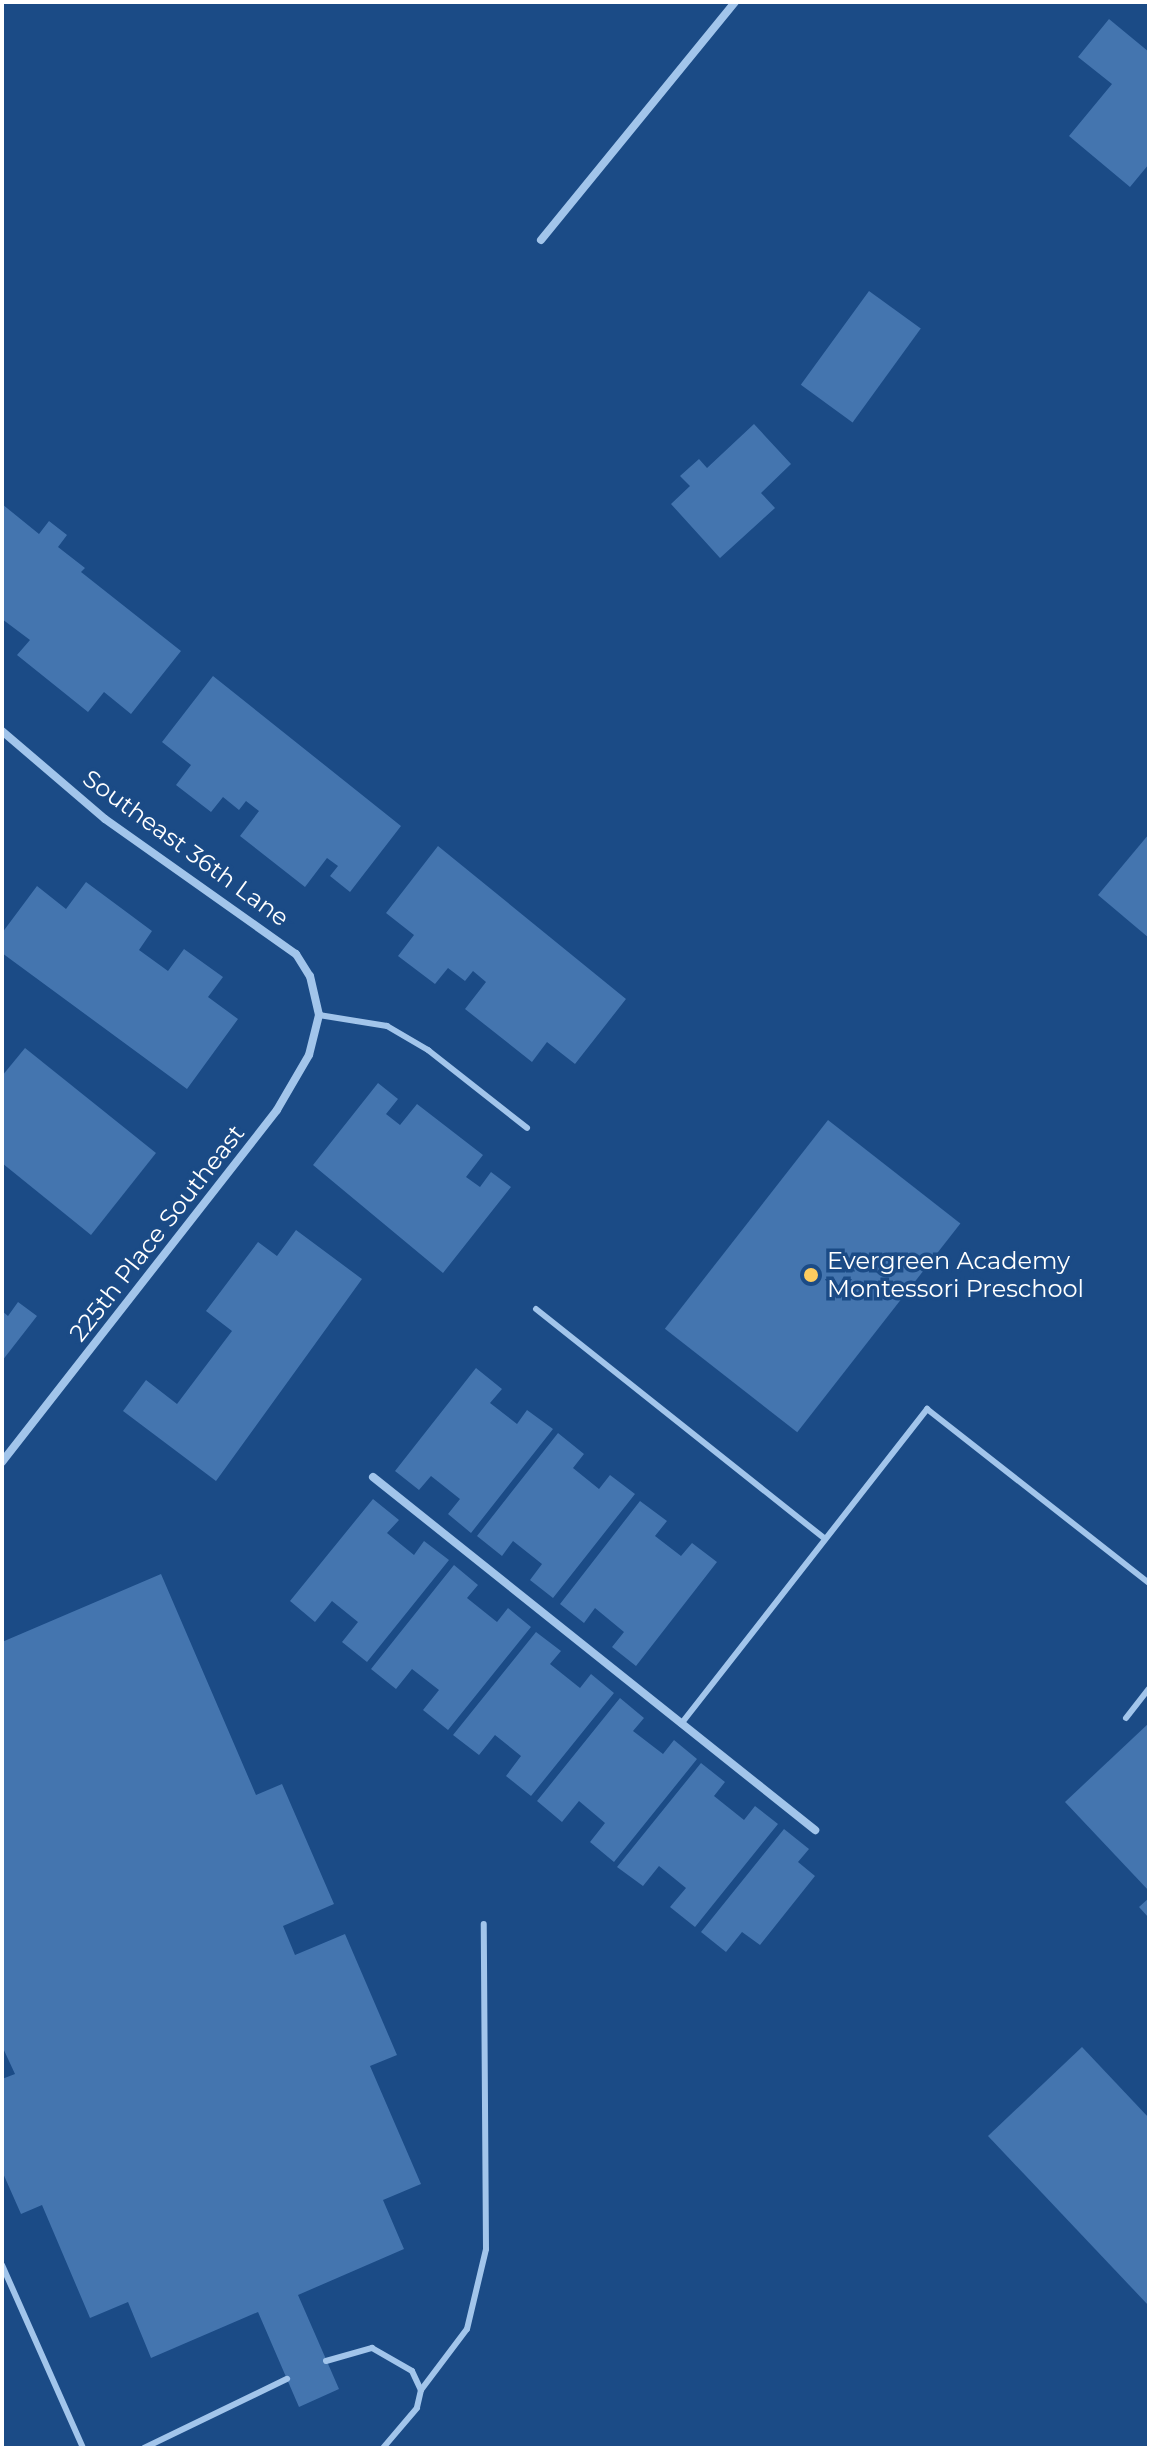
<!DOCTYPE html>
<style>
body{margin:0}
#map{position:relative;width:1151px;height:2450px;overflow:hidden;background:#1b4b86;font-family:Montserrat,sans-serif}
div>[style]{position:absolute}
.building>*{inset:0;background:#4475af;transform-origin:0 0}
.lane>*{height:6px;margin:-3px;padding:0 3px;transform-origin:3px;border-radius:3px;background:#a2c5eb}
.street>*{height:8px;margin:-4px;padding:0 4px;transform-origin:4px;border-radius:4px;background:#a2c5eb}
.dots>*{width:22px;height:22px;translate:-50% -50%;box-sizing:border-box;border:4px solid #1b4b86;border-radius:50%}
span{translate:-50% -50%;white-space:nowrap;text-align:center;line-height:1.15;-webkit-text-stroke:7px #1b4b86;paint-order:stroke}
.street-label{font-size:24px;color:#fff}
.poi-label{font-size:24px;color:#fff}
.left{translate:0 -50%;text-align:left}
.frame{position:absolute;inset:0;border:4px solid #fff;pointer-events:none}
</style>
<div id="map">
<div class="building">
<div style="clip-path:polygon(1109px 19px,1149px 52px,1149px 164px,1130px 187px,1069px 136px,1112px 84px,1078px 57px)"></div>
<div style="left:869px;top:291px;width:64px;height:116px;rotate:36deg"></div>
<div style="clip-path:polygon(754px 424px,791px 464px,761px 493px,775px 508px,720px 558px,671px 504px,690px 486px,680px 476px,699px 459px,707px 468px)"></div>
<div style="clip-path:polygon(2px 504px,39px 534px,49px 521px,67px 535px,58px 547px,85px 568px,81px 572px,181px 651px,131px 714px,104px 692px,88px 712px,17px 655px,30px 640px,2px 619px)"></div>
<div style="clip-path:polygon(213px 676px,401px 826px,350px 892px,330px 876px,338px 866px,327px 858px,305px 887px,240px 836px,259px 811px,246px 801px,239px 810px,223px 797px,211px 812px,176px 785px,191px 765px,162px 742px)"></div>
<div style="clip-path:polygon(1149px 834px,1149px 938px,1098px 895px)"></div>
<div style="clip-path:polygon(438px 846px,626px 999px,575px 1064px,547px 1042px,532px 1062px,465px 1009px,486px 982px,473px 971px,465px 981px,448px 968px,435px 984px,398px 956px,414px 935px,386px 913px)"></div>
<div style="clip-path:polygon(86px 882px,152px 931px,139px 950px,168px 971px,184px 949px,223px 977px,208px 997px,238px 1019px,187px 1089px,2px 953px,2px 933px,37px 886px,66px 909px)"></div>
<div style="clip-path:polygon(25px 1048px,156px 1153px,91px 1235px,2px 1163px,2px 1076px)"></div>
<div style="clip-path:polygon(378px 1083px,398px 1099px,386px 1114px,400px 1125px,417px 1104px,483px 1155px,466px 1177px,480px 1187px,491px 1172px,511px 1187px,443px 1273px,313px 1165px)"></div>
<div style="left:828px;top:1120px;width:168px;height:265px;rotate:38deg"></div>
<div style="clip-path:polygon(296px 1230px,362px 1279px,216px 1481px,123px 1411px,146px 1380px,177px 1404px,232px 1331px,206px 1311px,258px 1242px,277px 1256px)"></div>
<div style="clip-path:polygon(18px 1302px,37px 1316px,2px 1361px,2px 1311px,8px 1316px)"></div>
<div style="clip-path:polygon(476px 1368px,502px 1389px,490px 1403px,517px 1424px,527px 1410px,553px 1429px,471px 1533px,448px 1514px,460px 1499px,431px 1476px,419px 1490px,395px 1471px)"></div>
<div style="clip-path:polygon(558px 1433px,584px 1454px,573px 1468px,599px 1489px,610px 1475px,635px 1494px,553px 1598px,530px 1580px,542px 1564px,513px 1541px,502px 1556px,477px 1536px)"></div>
<div style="clip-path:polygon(373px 1499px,399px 1520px,387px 1533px,414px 1555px,424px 1541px,449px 1560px,367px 1662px,342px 1642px,358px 1622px,332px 1601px,315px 1622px,290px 1601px)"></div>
<div style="clip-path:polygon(640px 1501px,667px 1521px,655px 1536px,681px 1556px,692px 1543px,717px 1562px,636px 1666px,612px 1647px,624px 1632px,595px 1608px,584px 1623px,560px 1604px)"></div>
<div style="clip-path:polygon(454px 1565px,478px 1585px,467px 1598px,497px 1622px,508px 1608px,531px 1627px,448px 1730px,423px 1710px,439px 1690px,412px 1669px,396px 1689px,371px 1669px)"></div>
<div style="clip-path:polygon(161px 1574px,256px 1795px,282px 1784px,334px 1904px,283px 1926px,295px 1955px,345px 1934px,397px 2055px,370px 2066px,421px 2184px,383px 2200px,404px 2249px,298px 2295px,339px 2389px,299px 2407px,258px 2312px,151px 2358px,128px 2302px,90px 2318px,42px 2205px,21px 2214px,2px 2171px,2px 2079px,15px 2074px,2px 2046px,2px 1642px)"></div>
<div style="clip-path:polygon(536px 1632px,561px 1651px,550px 1664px,580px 1688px,591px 1674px,614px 1693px,531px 1796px,506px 1776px,521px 1756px,495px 1735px,479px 1755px,453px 1735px)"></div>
<div style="clip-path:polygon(620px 1698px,644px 1718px,633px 1731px,663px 1754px,674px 1740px,697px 1759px,614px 1862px,590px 1842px,605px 1823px,579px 1801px,562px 1822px,537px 1801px)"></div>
<div style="clip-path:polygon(1149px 1723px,1149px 1891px,1065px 1802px)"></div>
<div style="clip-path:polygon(701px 1763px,725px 1782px,714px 1796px,744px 1820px,755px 1806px,778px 1824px,695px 1927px,670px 1907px,686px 1888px,659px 1866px,643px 1886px,617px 1867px)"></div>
<div style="clip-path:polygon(784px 1829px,809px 1849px,798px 1862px,815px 1876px,760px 1945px,742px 1932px,726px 1952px,701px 1932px)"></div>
<div style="clip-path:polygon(1149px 1898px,1149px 1918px,1139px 1907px)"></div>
<div style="clip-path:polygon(1082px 2047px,1149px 2118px,1149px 2306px,988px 2136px)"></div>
</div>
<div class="lane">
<div style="left:319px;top:1015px;width:69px;rotate:9.2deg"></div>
<div style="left:387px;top:1026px;width:48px;rotate:30.3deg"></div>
<div style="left:428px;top:1050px;width:126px;rotate:38.2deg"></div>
<div style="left:536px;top:1309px;width:369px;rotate:38.5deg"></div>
<div style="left:1126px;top:1718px;width:37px;rotate:-52deg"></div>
<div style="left:681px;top:1724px;width:400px;rotate:-52deg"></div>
<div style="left:927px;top:1409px;width:282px;rotate:38.1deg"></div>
<div style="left:2px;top:2265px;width:200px;rotate:66.1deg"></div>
<div style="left:326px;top:2361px;width:48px;rotate:-15.8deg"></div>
<div style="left:372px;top:2348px;width:46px;rotate:29.9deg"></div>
<div style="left:412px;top:2371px;width:21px;rotate:65deg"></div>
<div style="left:421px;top:2390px;width:18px;rotate:103deg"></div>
<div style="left:417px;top:2408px;width:52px;rotate:130.4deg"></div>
<div style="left:421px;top:2390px;width:76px;rotate:-53deg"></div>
<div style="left:467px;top:2329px;width:82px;rotate:-76.6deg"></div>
<div style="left:486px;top:2249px;width:325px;rotate:-90.4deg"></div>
<div style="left:144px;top:2448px;width:159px;rotate:-25.8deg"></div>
</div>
<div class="street">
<div style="left:541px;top:240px;width:307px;rotate:-50.8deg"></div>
<div style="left:2px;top:731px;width:135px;rotate:40.5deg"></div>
<div style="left:105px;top:819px;width:234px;rotate:35.3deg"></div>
<div style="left:296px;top:954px;width:26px;rotate:58deg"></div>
<div style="left:310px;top:976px;width:40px;rotate:77deg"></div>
<div style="left:319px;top:1015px;width:41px;rotate:104deg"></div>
<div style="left:309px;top:1055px;width:64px;rotate:120.2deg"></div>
<div style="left:277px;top:1110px;width:447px;rotate:128deg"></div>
<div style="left:373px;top:1477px;width:566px;rotate:38.61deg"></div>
</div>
<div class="dots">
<div style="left:811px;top:1275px;background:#fdcc5f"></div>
</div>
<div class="street-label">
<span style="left:186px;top:848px;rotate:36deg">Southeast 36th Lane</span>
<span style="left:157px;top:1233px;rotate:-52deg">225th Place Southeast</span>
</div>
<div class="poi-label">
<span class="left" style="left:827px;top:1275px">Evergreen Academy<br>Montessori Preschool</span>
</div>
<div class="frame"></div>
</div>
